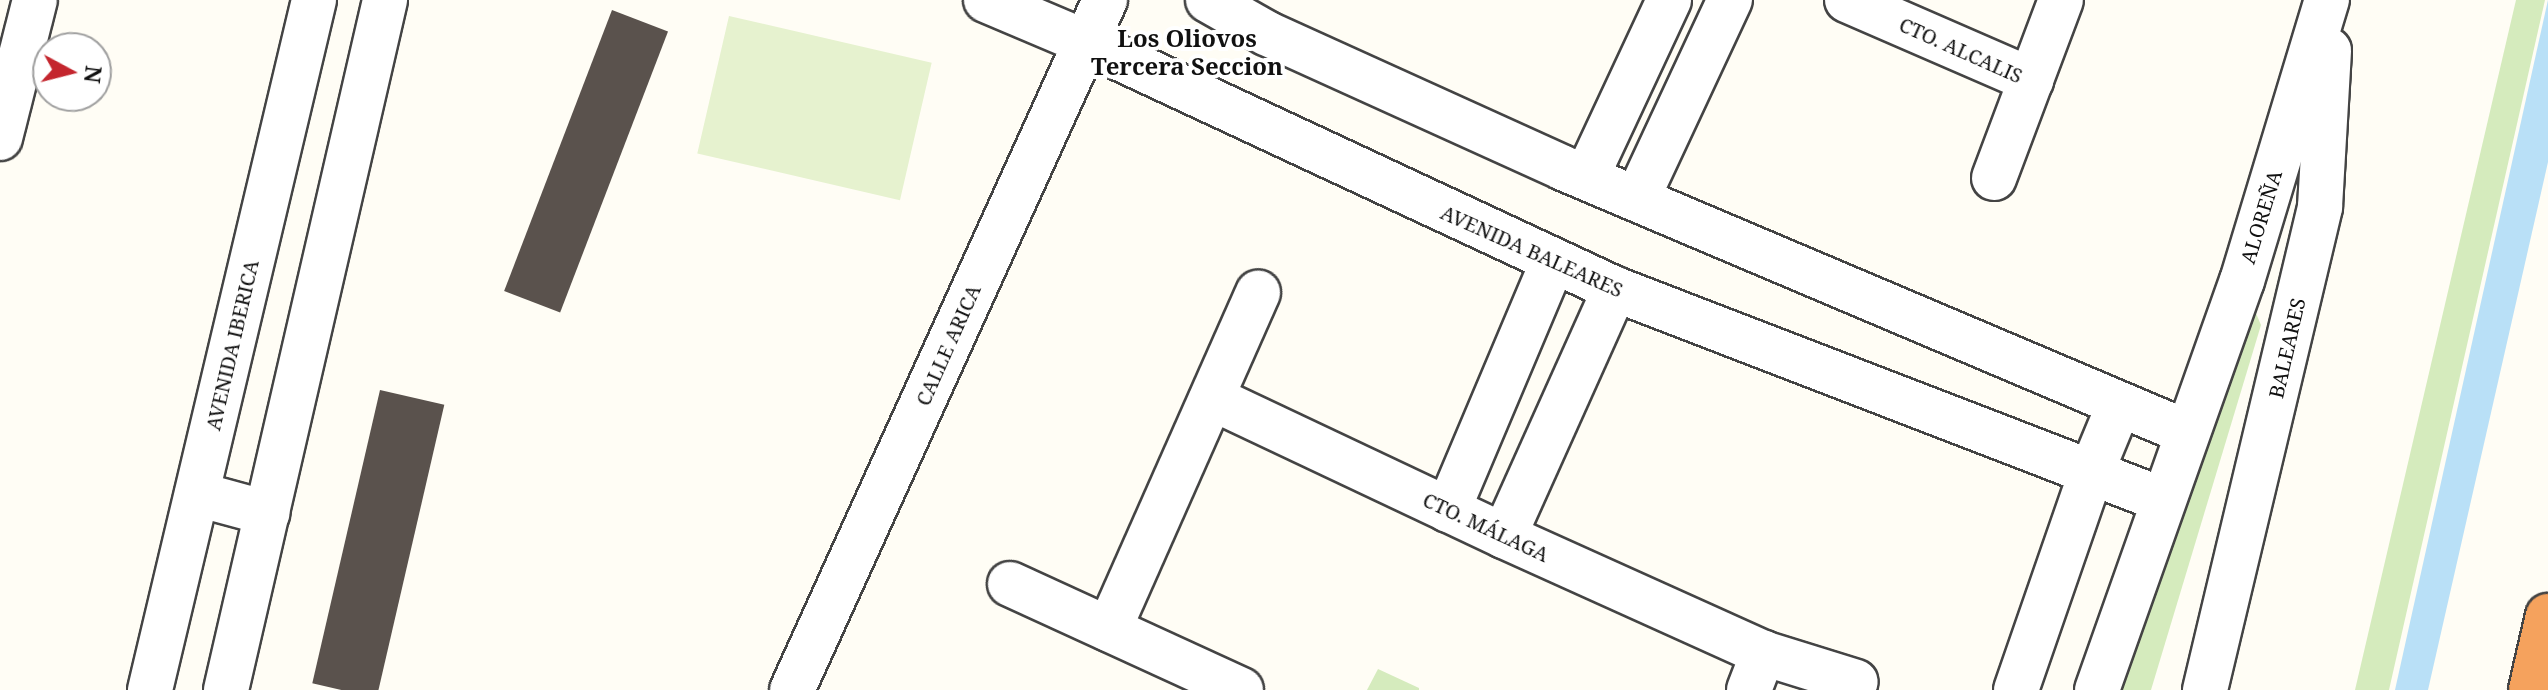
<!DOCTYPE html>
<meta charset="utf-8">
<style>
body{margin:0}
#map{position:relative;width:2548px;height:690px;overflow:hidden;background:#fffdf5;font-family:"Noto Serif",serif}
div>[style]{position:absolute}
.green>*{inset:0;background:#d5ebbd}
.pitch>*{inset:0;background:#e6f2cf;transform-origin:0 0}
.water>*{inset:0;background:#b9e0f7}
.building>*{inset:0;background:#5a524d;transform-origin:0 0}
.roads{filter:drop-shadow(2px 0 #444) drop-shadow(-2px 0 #444) drop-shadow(0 2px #444) drop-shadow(0 -2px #444)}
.minor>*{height:44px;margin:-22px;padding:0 22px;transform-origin:22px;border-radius:22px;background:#fff}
.highway>*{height:44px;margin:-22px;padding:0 22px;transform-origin:22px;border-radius:22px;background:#f5a25d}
span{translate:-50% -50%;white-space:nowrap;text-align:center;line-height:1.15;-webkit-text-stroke:8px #fff;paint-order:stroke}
.street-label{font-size:20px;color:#111}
.quarter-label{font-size:24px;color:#111;font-weight:700}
.north{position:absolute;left:32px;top:32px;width:80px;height:80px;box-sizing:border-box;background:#fff;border:2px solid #a0a0a0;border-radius:50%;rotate:97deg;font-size:22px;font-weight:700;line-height:32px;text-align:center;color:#111}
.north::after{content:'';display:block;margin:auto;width:28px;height:36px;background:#c4262e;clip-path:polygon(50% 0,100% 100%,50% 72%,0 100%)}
</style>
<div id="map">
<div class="green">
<div style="clip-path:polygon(2516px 0,2545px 0,2389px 690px,2355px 690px)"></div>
<div style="clip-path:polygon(2242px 281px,2261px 325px,2151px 690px,2117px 690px)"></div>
<div style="clip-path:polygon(1378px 669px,1419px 688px,1419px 690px,1367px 690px)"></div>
</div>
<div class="pitch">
<div style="left:729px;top:16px;width:208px;height:141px;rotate:13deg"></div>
</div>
<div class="water">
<div style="clip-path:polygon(2548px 0,2548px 162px,2428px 690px,2395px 690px)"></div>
</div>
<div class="building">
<div style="left:612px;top:10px;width:60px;height:301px;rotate:21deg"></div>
<div style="left:380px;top:390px;width:66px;height:301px;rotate:13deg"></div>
</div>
<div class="roads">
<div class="minor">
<div style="left:986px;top:0;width:108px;rotate:23deg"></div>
<div style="left:1085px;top:42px;width:585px;rotate:24.99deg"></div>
<div style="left:1615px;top:289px;width:587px;rotate:21.06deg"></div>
<div style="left:1208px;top:0;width:67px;rotate:29.6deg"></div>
<div style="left:1266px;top:33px;width:326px;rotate:24.4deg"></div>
<div style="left:1563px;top:168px;width:677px;rotate:22.97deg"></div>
<div style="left:1847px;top:0;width:201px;rotate:23.5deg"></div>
<div style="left:0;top:138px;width:142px;rotate:-75.8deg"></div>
<div style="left:1587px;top:176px;width:194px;rotate:-65deg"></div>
<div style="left:1994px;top:178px;width:190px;rotate:-69.4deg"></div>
<div style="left:1637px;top:199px;width:220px;rotate:-65deg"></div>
<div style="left:1212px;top:398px;width:323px;rotate:25.3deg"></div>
<div style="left:1504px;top:536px;width:284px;rotate:24.3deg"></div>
<div style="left:1763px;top:653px;width:97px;rotate:17.3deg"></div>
<div style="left:197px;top:494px;width:73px;rotate:15.2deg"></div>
<div style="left:1448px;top:510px;width:269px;rotate:-67.1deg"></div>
<div style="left:1504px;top:536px;width:271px;rotate:-65.8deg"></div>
<div style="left:1010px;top:584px;width:254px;rotate:24.6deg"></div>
<div style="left:1109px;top:629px;width:368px;rotate:-66.1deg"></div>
<div style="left:150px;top:690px;width:709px;rotate:-76.63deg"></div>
<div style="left:226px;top:690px;width:708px;rotate:-77.02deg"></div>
<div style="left:792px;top:690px;width:758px;rotate:-65.6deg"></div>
<div style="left:1749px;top:690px;width:40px;rotate:-69deg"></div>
<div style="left:2016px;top:690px;width:230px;rotate:-70.9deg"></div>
<div style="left:2091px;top:473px;width:74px;rotate:-67.6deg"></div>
<div style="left:2097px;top:690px;width:434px;rotate:-70.5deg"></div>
<div style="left:2242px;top:281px;width:294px;rotate:-73.2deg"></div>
<div style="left:2205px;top:690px;width:497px;rotate:-76.6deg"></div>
<div style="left:2320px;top:207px;width:157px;rotate:-86.7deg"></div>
</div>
<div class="highway">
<div style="left:2531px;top:690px;width:76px;rotate:-77.1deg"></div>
</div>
</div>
<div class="street-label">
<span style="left:1961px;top:50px;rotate:24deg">CTO. ALCALIS</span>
<span style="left:2261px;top:217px;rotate:-73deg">ALOREÑA</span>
<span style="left:1532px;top:251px;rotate:24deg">AVENIDA BALEARES</span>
<span style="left:232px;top:345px;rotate:-77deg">AVENIDA IBERICA</span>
<span style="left:948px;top:345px;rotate:-66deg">CALLE ARICA</span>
<span style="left:2287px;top:348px;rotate:-77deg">BALEARES</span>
<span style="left:1486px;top:527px;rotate:25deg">CTO. MÁLAGA</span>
</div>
<div class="quarter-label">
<span style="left:1187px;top:52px">Los Oliovos<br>Tercera Seccion</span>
</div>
<div class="north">N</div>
</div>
